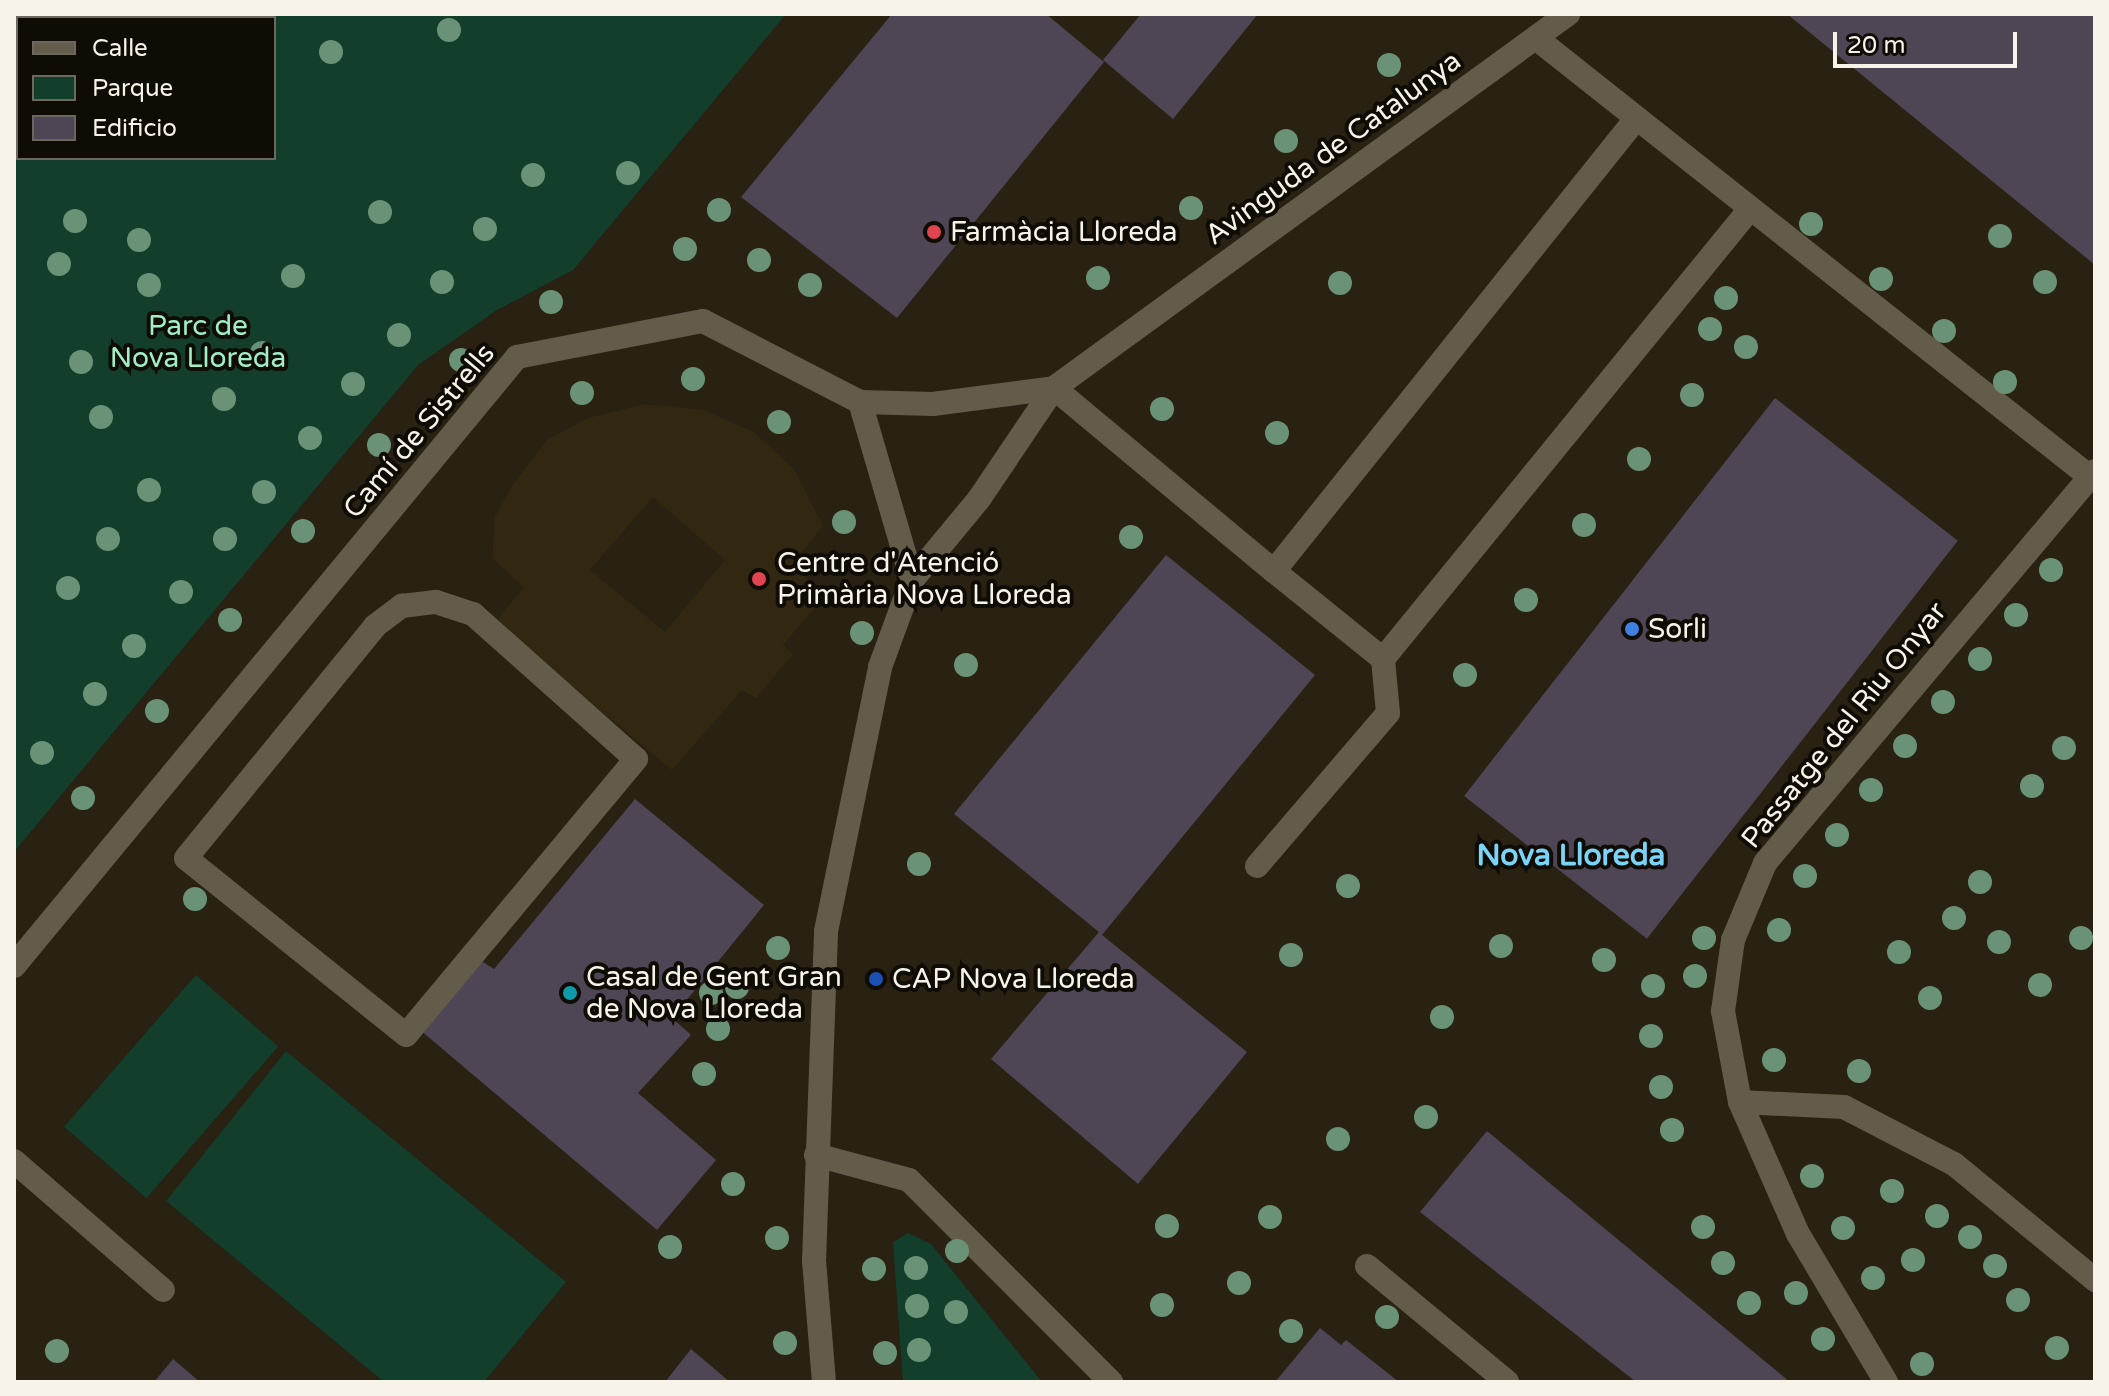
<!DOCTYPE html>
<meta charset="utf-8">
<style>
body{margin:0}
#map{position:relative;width:2109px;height:1396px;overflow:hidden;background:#292112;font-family:"Varela Round",sans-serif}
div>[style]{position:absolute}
.built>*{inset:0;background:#322711}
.green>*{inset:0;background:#123e2b;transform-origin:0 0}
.building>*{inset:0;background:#4e4555;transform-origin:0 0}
.minor>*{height:24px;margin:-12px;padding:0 12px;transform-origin:12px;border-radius:12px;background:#645c4a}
.trees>*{width:24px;height:24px;margin:-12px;border-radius:50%;background:#6a9276}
.dots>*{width:22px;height:22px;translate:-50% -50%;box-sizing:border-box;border:4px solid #0f0b05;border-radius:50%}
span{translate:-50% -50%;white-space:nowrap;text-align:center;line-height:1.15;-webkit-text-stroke:8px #0f0b05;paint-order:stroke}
.street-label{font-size:28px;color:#f8f3e9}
.poi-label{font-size:28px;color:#f8f3e9}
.left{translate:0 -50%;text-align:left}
.park-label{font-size:28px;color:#a0eec7}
.neighbourhood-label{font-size:30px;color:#7ad4f8;font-weight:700}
.frame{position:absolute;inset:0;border:16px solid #f8f3e9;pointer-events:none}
.legend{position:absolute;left:16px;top:16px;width:260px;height:144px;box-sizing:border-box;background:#0f0b05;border:2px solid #6c6860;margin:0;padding:10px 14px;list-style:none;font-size:24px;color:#f8f3e9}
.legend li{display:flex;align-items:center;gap:16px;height:40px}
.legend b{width:40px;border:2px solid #6c6860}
.scale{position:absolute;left:1833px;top:32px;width:184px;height:36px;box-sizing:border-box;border:4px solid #f8f3e9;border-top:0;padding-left:10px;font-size:24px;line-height:28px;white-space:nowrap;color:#f8f3e9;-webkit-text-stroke:6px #0f0b05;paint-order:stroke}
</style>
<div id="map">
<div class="built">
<div style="clip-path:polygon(evenodd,645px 404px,703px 410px,754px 432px,794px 469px,823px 526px,791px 565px,826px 595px,783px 645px,793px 654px,756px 698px,742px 690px,672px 770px,495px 622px,524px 587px,492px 558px,495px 517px,513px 484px,547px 440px,588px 418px,645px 404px,653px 497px,725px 560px,665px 632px,590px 570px,653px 497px)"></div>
</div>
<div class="green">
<div style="clip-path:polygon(evenodd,14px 14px,786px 14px,573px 270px,497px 310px,418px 365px,14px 852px,14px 14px,18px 18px,274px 18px,274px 158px,18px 158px,18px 18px)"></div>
<div style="left:196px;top:975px;width:109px;height:201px;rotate:41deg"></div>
<div style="clip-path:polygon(286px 1051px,566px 1282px,484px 1382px,384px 1382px,166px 1201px)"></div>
<div style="clip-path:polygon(908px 1233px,931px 1244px,1042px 1382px,903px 1382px,893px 1242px)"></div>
</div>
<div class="building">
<div style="clip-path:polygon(892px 14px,1046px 14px,1104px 62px,897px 318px,741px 197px)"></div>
<div style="clip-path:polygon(1141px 14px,1258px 14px,1173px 119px,1103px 60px)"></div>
<div style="clip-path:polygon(1787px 14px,2095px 14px,2095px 265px)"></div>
<div style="left:1775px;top:398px;width:232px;height:505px;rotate:38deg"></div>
<div style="clip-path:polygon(1166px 555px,1315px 675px,1102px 935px,1247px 1052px,1138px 1184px,991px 1059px,1099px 932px,954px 814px)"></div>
<div style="clip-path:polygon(635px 799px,764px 905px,672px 1018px,691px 1035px,638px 1093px,716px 1160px,657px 1230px,420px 1030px,477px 958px,494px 969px)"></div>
<div style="clip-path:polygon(1487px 1131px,1790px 1382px,1636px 1382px,1420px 1212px)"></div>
<div style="clip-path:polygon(1320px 1328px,1341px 1345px,1346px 1340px,1399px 1382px,1275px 1382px)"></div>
<div style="clip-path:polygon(691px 1349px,730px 1382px,665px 1382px)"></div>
<div style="clip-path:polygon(173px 1359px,200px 1382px,154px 1382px)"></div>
</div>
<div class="minor">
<div style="left:1537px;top:39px;width:705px;rotate:38.38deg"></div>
<div style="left:1054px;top:388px;width:286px;rotate:39.8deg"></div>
<div style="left:1274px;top:571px;width:578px;rotate:-51.32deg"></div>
<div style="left:860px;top:402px;width:185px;rotate:73.7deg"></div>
<div style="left:436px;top:602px;width:39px;rotate:18deg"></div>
<div style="left:473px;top:614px;width:218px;rotate:41.7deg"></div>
<div style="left:636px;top:759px;width:359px;rotate:129.8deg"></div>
<div style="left:406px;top:1035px;width:282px;rotate:-141.2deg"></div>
<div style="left:186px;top:858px;width:299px;rotate:-50.8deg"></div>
<div style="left:375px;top:626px;width:34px;rotate:-37deg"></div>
<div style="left:402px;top:606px;width:34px;rotate:-7deg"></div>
<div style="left:1383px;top:659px;width:579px;rotate:-50.81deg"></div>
<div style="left:1257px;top:866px;width:201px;rotate:-49.4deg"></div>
<div style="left:1388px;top:713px;width:54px;rotate:-95.3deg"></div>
<div style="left:1383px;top:659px;width:140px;rotate:-141.1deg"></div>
<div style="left:14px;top:966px;width:790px;rotate:-50.45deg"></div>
<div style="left:517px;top:357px;width:189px;rotate:-11deg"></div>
<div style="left:703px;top:321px;width:177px;rotate:27.3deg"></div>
<div style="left:860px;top:402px;width:73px;rotate:1.6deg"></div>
<div style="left:933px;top:404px;width:122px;rotate:-7.5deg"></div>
<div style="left:1740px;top:1102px;width:104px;rotate:2.8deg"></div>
<div style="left:1844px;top:1107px;width:124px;rotate:27.4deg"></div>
<div style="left:1954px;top:1164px;width:183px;rotate:39.4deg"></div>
<div style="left:816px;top:1155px;width:96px;rotate:15deg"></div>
<div style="left:909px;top:1180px;width:286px;rotate:45deg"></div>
<div style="left:14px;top:1161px;width:197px;rotate:40.9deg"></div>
<div style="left:1367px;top:1266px;width:182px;rotate:39.6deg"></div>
<div style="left:824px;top:1382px;width:121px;rotate:-94.7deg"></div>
<div style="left:814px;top:1261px;width:330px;rotate:-87.9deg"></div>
<div style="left:826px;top:931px;width:269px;rotate:-78.4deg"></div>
<div style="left:880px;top:667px;width:93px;rotate:-69.8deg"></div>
<div style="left:912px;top:580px;width:105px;rotate:-50.4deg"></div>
<div style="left:979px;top:499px;width:134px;rotate:-56deg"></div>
<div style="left:1054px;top:388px;width:636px;rotate:-36.04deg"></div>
<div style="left:1886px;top:1382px;width:172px;rotate:-120.7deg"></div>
<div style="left:1798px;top:1234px;width:144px;rotate:-113.7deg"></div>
<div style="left:1740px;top:1102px;width:93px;rotate:-100.6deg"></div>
<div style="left:1723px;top:1011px;width:72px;rotate:-82deg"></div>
<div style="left:1733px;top:940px;width:83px;rotate:-67.4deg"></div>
<div style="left:1765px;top:863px;width:512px;rotate:-49.91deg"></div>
</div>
<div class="trees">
<div style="left:449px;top:30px"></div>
<div style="left:331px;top:52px"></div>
<div style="left:1389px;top:65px"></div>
<div style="left:1286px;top:141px"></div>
<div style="left:628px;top:173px"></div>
<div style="left:533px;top:175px"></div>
<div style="left:1191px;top:208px"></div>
<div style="left:719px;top:210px"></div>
<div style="left:380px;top:212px"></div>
<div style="left:75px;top:221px"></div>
<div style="left:1811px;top:224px"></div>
<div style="left:485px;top:229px"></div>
<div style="left:2000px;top:236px"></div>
<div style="left:139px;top:240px"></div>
<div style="left:685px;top:249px"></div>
<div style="left:759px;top:260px"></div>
<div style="left:59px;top:264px"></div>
<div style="left:293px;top:276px"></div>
<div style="left:1098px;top:278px"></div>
<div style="left:1881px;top:279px"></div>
<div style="left:442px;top:282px"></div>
<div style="left:2045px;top:282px"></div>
<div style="left:1340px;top:283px"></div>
<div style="left:149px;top:285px"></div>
<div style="left:810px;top:285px"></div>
<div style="left:1726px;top:298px"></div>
<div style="left:551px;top:302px"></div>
<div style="left:1710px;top:329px"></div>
<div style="left:1944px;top:331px"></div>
<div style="left:399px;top:335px"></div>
<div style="left:1746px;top:347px"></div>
<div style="left:262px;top:353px"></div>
<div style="left:461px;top:360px"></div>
<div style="left:81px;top:362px"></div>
<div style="left:693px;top:379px"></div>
<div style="left:2005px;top:382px"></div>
<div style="left:353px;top:384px"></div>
<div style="left:582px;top:393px"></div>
<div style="left:1692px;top:395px"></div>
<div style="left:224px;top:399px"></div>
<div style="left:1162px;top:409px"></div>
<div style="left:101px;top:417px"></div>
<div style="left:779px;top:422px"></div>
<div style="left:1277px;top:433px"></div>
<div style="left:310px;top:438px"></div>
<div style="left:379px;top:445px"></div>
<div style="left:1639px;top:459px"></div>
<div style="left:149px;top:490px"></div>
<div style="left:264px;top:492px"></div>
<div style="left:844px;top:522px"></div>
<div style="left:1584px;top:525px"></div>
<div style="left:303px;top:531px"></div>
<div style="left:1131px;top:537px"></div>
<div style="left:108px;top:539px"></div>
<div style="left:225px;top:539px"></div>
<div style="left:2051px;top:570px"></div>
<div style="left:68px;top:588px"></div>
<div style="left:181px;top:592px"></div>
<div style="left:1526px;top:600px"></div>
<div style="left:2016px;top:615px"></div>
<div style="left:230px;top:620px"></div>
<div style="left:862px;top:633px"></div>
<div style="left:134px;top:646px"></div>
<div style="left:1980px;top:659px"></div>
<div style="left:966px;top:665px"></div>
<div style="left:1465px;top:675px"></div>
<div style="left:95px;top:694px"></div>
<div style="left:1943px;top:702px"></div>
<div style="left:157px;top:711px"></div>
<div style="left:1905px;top:746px"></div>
<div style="left:2064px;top:748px"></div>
<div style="left:42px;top:753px"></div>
<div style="left:2032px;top:786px"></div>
<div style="left:1871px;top:790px"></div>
<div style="left:83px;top:798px"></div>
<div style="left:1837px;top:835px"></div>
<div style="left:919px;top:864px"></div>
<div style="left:1805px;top:876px"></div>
<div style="left:1980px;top:882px"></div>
<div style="left:1348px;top:886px"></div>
<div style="left:195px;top:899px"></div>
<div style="left:1954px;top:918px"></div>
<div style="left:1779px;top:930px"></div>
<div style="left:1704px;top:938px"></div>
<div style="left:2081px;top:938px"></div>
<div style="left:1999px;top:942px"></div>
<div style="left:1501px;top:946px"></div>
<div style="left:778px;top:948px"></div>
<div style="left:1899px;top:952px"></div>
<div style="left:1291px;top:955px"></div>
<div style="left:1604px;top:960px"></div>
<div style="left:1695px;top:976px"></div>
<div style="left:2040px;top:985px"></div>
<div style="left:1653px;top:986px"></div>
<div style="left:737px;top:987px"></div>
<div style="left:711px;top:993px"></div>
<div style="left:1930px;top:998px"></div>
<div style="left:1442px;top:1017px"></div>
<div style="left:718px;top:1029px"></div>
<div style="left:1651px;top:1036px"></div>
<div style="left:1774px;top:1060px"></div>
<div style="left:1859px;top:1071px"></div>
<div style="left:704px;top:1074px"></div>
<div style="left:1661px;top:1087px"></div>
<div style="left:1426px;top:1117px"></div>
<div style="left:1672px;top:1130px"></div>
<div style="left:1338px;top:1139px"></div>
<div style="left:1812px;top:1176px"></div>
<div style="left:733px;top:1184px"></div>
<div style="left:1892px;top:1191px"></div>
<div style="left:1937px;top:1216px"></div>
<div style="left:1270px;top:1217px"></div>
<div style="left:1167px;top:1226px"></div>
<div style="left:1703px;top:1227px"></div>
<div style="left:1843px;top:1228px"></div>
<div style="left:1970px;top:1237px"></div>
<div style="left:777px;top:1238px"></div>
<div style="left:670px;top:1247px"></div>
<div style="left:957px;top:1251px"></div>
<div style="left:1913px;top:1260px"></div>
<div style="left:1723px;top:1263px"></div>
<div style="left:1995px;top:1266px"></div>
<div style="left:916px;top:1268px"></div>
<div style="left:874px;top:1269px"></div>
<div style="left:1873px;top:1278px"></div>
<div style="left:1239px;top:1283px"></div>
<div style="left:1796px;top:1293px"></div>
<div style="left:2018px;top:1300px"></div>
<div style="left:1749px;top:1303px"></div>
<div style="left:1162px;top:1305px"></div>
<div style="left:917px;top:1306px"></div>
<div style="left:956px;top:1312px"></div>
<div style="left:1387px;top:1317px"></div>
<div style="left:1291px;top:1331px"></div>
<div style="left:1823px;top:1339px"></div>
<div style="left:785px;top:1343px"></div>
<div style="left:2057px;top:1348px"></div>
<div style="left:919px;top:1350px"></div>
<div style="left:57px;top:1351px"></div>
<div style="left:885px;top:1353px"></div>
<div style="left:1922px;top:1364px"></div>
</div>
<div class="dots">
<div style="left:934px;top:232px;background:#e0444e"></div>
<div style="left:759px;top:579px;background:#e0444e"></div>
<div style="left:1632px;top:629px;background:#3f7fe0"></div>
<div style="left:876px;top:979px;background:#1a4fb4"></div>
<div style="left:570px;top:993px;background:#0f9aa8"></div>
</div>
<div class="street-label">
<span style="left:1333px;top:148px;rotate:-36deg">Avinguda de Catalunya</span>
<span style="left:419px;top:431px;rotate:-50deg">Camí de Sistrells</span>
<span style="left:1844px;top:725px;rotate:-51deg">Passatge del Riu Onyar</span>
</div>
<div class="poi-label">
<span class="left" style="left:950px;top:232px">Farmàcia Lloreda</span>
<span class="left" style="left:777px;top:579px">Centre d'Atenció<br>Primària Nova Lloreda</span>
<span class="left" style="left:1648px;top:629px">Sorli</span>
<span class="left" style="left:586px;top:993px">Casal de Gent Gran<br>de Nova Lloreda</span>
<span class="left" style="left:892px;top:979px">CAP Nova Lloreda</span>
</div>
<div class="park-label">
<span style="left:198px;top:342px">Parc de<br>Nova Lloreda</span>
</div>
<div class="neighbourhood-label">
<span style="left:1571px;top:856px">Nova Lloreda</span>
</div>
<div class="frame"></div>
<ul class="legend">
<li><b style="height:10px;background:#645c4a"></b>Calle</li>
<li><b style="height:22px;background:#123e2b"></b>Parque</li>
<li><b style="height:22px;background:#4e4555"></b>Edificio</li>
</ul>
<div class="scale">20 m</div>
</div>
